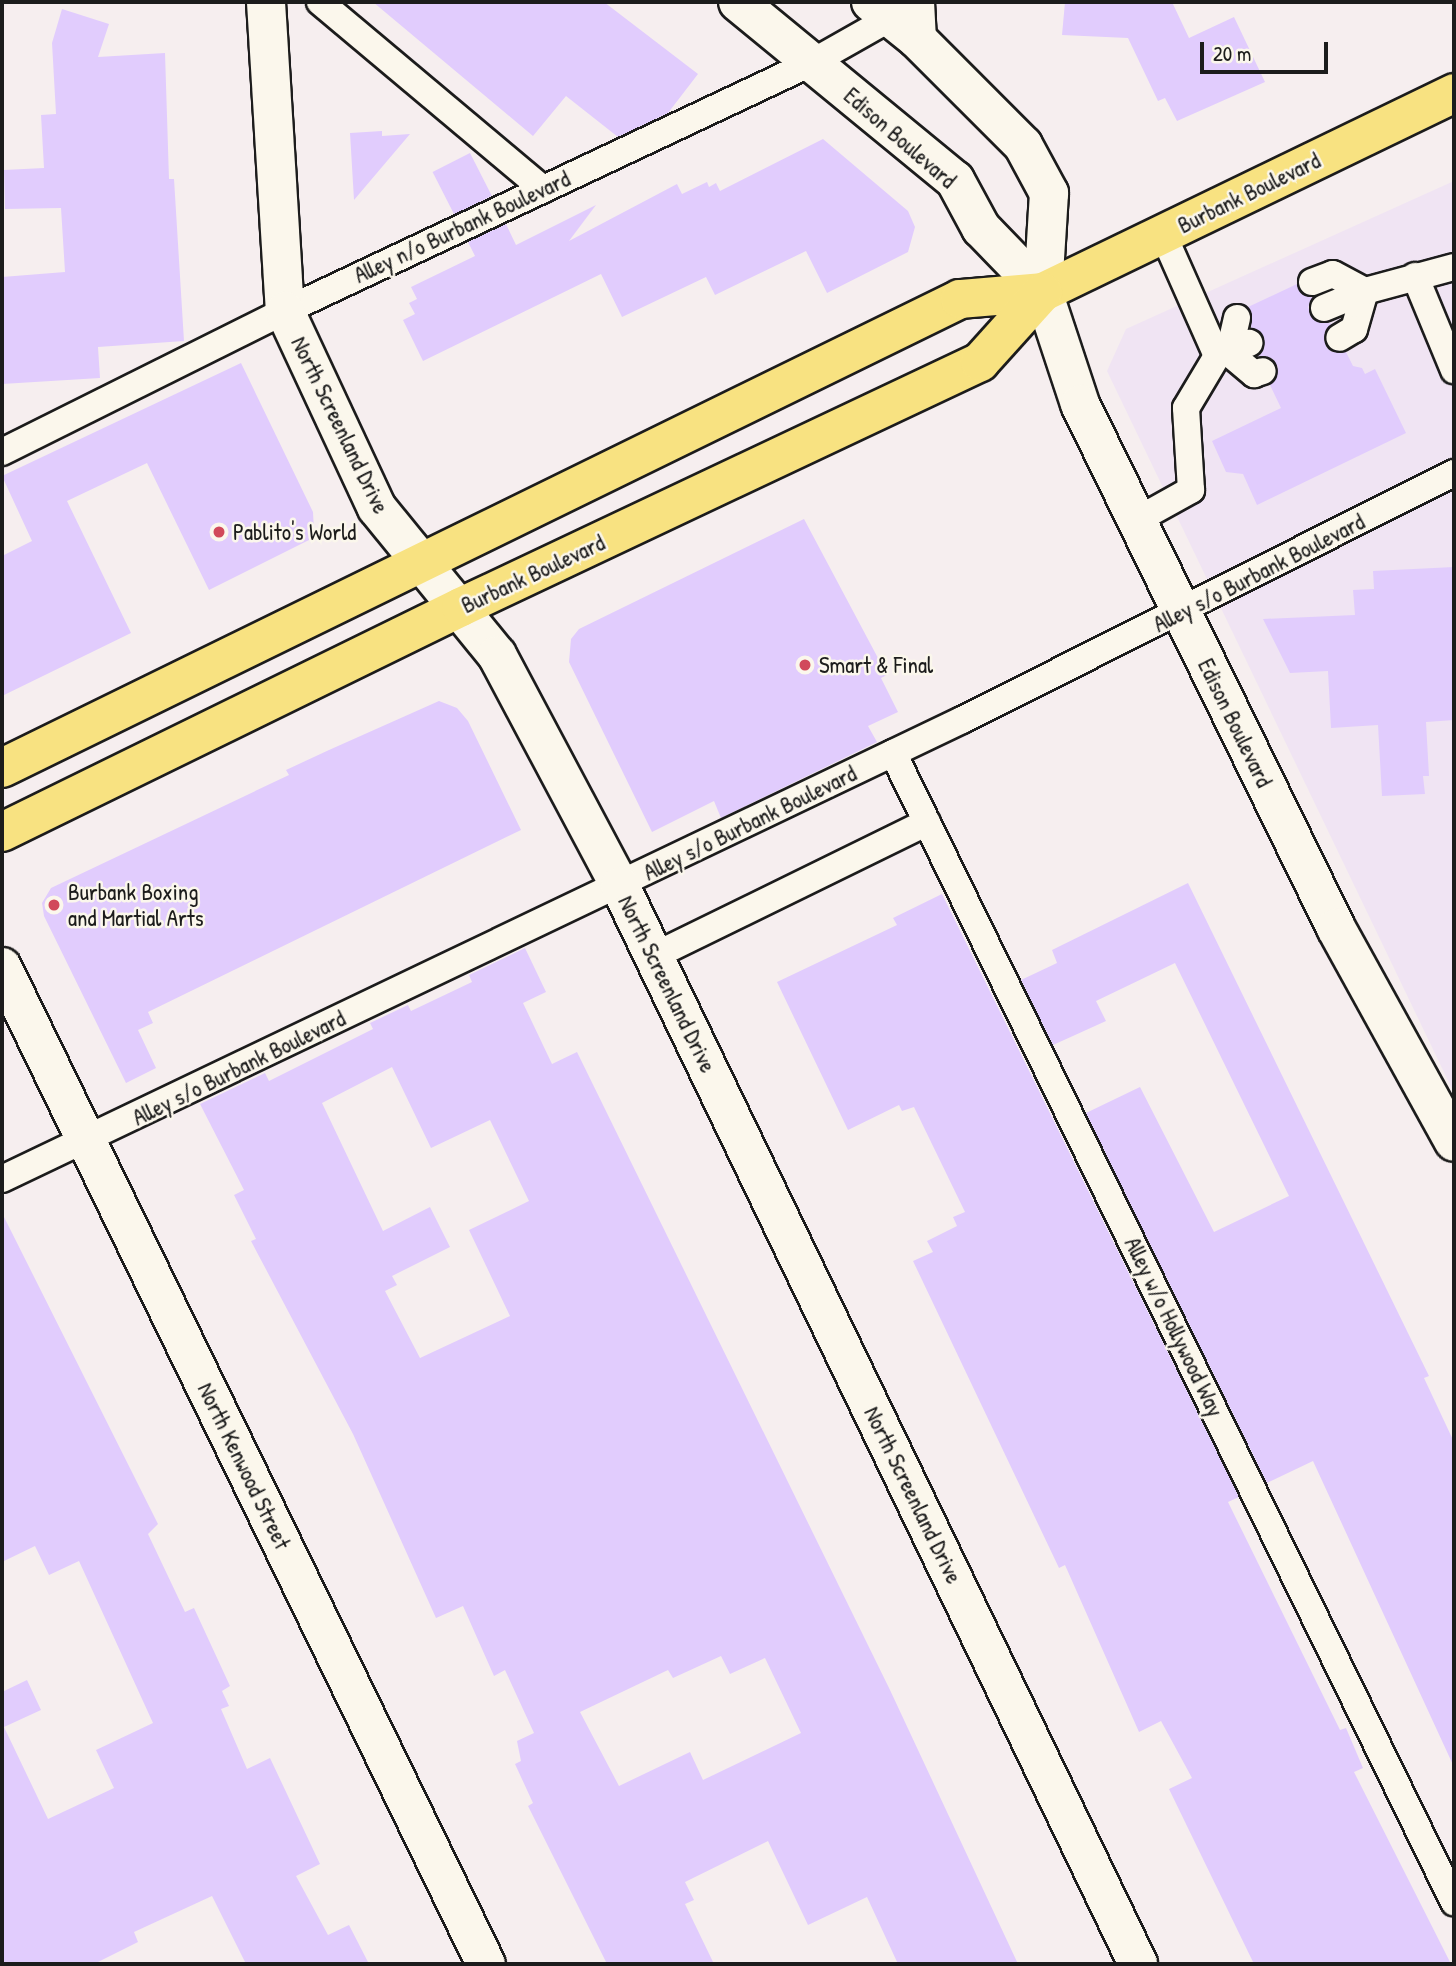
<!DOCTYPE html>
<style>
body{margin:0}
#map{position:relative;width:1456px;height:1966px;overflow:hidden;background:#f6eeef;font-family:"Patrick Hand",sans-serif}
div>[style]{position:absolute}
.built>*{inset:0;background:#f0e4f3}
.building>*{inset:0;background:#e1ccfd;transform-origin:0 0}
.roads{filter:drop-shadow(2px 0 #1c1c1c) drop-shadow(-2px 0 #1c1c1c) drop-shadow(0 2px #1c1c1c) drop-shadow(0 -2px #1c1c1c)}
.lane>*{height:26px;margin:-13px;padding:0 13px;transform-origin:13px;border-radius:13px;background:#fbf7ec}
.street>*{height:38px;margin:-19px;padding:0 19px;transform-origin:19px;border-radius:19px;background:#fbf7ec}
.secondary>*{height:38px;margin:-19px;padding:0 19px;transform-origin:19px;border-radius:19px;background:#fbf7ec}
.primary>*{height:38px;margin:-19px;padding:0 19px;transform-origin:19px;border-radius:19px;background:#f8e281}
.dots>*{width:19px;height:19px;translate:-50% -50%;box-sizing:border-box;border:4px solid #fbf7ec;border-radius:50%}
span{translate:-50% -50%;white-space:nowrap;text-align:center;line-height:1.15;-webkit-text-stroke:5px #fbf7ec;paint-order:stroke}
.street-label{font-size:23px;color:#1c1c1c}
.poi-label{font-size:23px;color:#1c1c1c}
.left{translate:0 -50%;text-align:left}
.frame{position:absolute;inset:0;border:4px solid #1c1c1c;pointer-events:none}
.scale{position:absolute;left:1200px;top:42px;width:128px;height:32px;box-sizing:border-box;border:4px solid #1c1c1c;border-top:0;padding-left:9px;font-size:21px;line-height:24px;white-space:nowrap;color:#1c1c1c;-webkit-text-stroke:5px #fbf7ec;paint-order:stroke}
</style>
<div id="map">
<div class="built">
<div style="clip-path:polygon(1454px 181px,1454px 1093px,1107px 371px,1126px 329px)"></div>
</div>
<div class="building">
<div style="clip-path:polygon(373px 2px,604px 2px,698px 74px,668px 113px,618px 137px,566px 96px,533px 136px)"></div>
<div style="clip-path:polygon(1065px 2px,1172px 2px,1189px 38px,1234px 17px,1265px 82px,1177px 121px,1165px 98px,1158px 101px,1128px 38px,1062px 35px)"></div>
<div style="clip-path:polygon(62px 9px,109px 24px,98px 57px,165px 53px,169px 179px,174px 179px,184px 341px,98px 347px,100px 378px,2px 384px,2px 277px,65px 272px,61px 208px,5px 209px,4px 170px,44px 168px,41px 115px,56px 114px,52px 43px)"></div>
<div style="clip-path:polygon(382px 131px,382px 136px,410px 134px,354px 200px,350px 133px)"></div>
<div style="clip-path:polygon(823px 139px,908px 211px,915px 227px,908px 252px,827px 293px,806px 251px,715px 295px,706px 277px,622px 317px,601px 274px,423px 361px,403px 320px,415px 314px,409px 303px,417px 299px,411px 287px,475px 256px,468px 242px,506px 224px,516px 245px,596px 205px,569px 241px,677px 184px,682px 194px,707px 182px,709px 187px,716px 183px,720px 191px)"></div>
<div style="left:470px;top:153px;width:48px;height:42px;rotate:63deg"></div>
<div style="clip-path:polygon(1297px 284px,1302px 294px,1313px 297px,1308px 307px,1314px 320px,1332px 324px,1325px 331px,1326px 347px,1332px 352px,1346px 352px,1353px 366px,1362px 368px,1365px 374px,1375px 369px,1406px 433px,1257px 505px,1243px 474px,1226px 472px,1212px 441px,1281px 408px,1270px 385px,1278px 367px,1273px 359px,1257px 356px,1264px 338px,1251px 327px,1248px 307px)"></div>
<div style="clip-path:polygon(241px 363px,313px 512px,314px 531px,309px 540px,209px 590px,147px 463px,67px 501px,131px 633px,2px 696px,2px 556px,32px 541px,2px 476px)"></div>
<div style="clip-path:polygon(804px 519px,887px 675px,881px 678px,898px 712px,868px 726px,877px 742px,721px 818px,714px 801px,652px 832px,569px 662px,571px 639px,579px 629px)"></div>
<div style="clip-path:polygon(1454px 567px,1454px 720px,1426px 722px,1429px 776px,1423px 776px,1425px 794px,1382px 796px,1378px 725px,1331px 728px,1328px 671px,1290px 673px,1263px 619px,1355px 615px,1353px 590px,1374px 589px,1373px 571px)"></div>
<div style="clip-path:polygon(439px 701px,457px 708px,468px 721px,521px 830px,148px 1012px,153px 1023px,138px 1030px,156px 1068px,126px 1083px,44px 916px,42px 903px,51px 888px,289px 775px,286px 770px,329px 750px)"></div>
<div style="clip-path:polygon(1188px 883px,1429px 1376px,1424px 1378px,1454px 1442px,1454px 1767px,1313px 1461px,1267px 1483px,1086px 1113px,1140px 1087px,1214px 1232px,1289px 1196px,1175px 963px,1096px 1001px,1106px 1021px,1053px 1045px,1021px 980px,1057px 963px,1052px 950px)"></div>
<div style="clip-path:polygon(942px 894px,1239px 1497px,1228px 1502px,1340px 1730px,1346px 1728px,1363px 1768px,1354px 1772px,1451px 1964px,1254px 1964px,1169px 1789px,1192px 1778px,1161px 1721px,1139px 1732px,1065px 1565px,1059px 1568px,913px 1261px,933px 1252px,927px 1241px,957px 1226px,953px 1217px,965px 1212px,914px 1107px,902px 1111px,899px 1105px,848px 1130px,777px 982px,897px 925px,893px 918px)"></div>
<div style="clip-path:polygon(evenodd,525px 948px,546px 992px,523px 1003px,552px 1064px,577px 1052px,890px 1690px,1018px 1964px,898px 1964px,867px 1897px,808px 1925px,768px 1841px,685px 1882px,694px 1900px,685px 1904px,714px 1964px,607px 1964px,528px 1806px,533px 1803px,515px 1764px,521px 1761px,517px 1741px,534px 1733px,505px 1670px,494px 1676px,463px 1606px,436px 1618px,353px 1434px,251px 1241px,256px 1239px,234px 1195px,244px 1190px,200px 1104px,265px 1073px,269px 1081px,373px 1029px,370px 1023px,408px 1005px,411px 1011px,472px 982px,469px 975px,525px 948px,392px 1067px,431px 1148px,490px 1120px,529px 1201px,469px 1230px,510px 1316px,420px 1358px,385px 1291px,397px 1285px,392px 1276px,450px 1247px,430px 1207px,383px 1231px,322px 1103px,392px 1067px,525px 948px,721px 1656px,730px 1674px,765px 1658px,801px 1733px,703px 1780px,690px 1752px,619px 1786px,580px 1712px,668px 1670px,673px 1678px,721px 1656px)"></div>
<div style="clip-path:polygon(2px 1213px,158px 1524px,148px 1534px,185px 1612px,194px 1608px,230px 1686px,222px 1691px,229px 1706px,221px 1709px,247px 1769px,270px 1758px,320px 1864px,296px 1876px,328px 1935px,349px 1925px,369px 1964px,246px 1964px,212px 1896px,134px 1932px,138px 1942px,94px 1964px,2px 1964px,2px 1692px,27px 1680px,41px 1710px,4px 1727px,48px 1819px,114px 1788px,96px 1750px,153px 1723px,79px 1561px,49px 1575px,35px 1546px,2px 1562px)"></div>
</div>
<div class="roads">
<div class="lane">
<div style="left:320px;top:2px;width:291px;rotate:40deg"></div>
<div style="left:1163px;top:234px;width:133px;rotate:66.1deg"></div>
<div style="left:1217px;top:356px;width:35px;rotate:-22deg"></div>
<div style="left:1415px;top:276px;width:102px;rotate:67.5deg"></div>
<div style="left:1312px;top:282px;width:22px;rotate:-21deg"></div>
<div style="left:1333px;top:274px;width:36px;rotate:28deg"></div>
<div style="left:1365px;top:291px;width:40px;rotate:106deg"></div>
<div style="left:1354px;top:329px;width:17px;rotate:149deg"></div>
<div style="left:1324px;top:308px;width:44px;rotate:-22.5deg"></div>
<div style="left:1365px;top:291px;width:92px;rotate:-15.1deg"></div>
<div style="left:1237px;top:318px;width:36px;rotate:103deg"></div>
<div style="left:1229px;top:353px;width:33px;rotate:40deg"></div>
<div style="left:1254px;top:374px;width:9px;rotate:-18deg"></div>
<div style="left:2px;top:452px;width:316px;rotate:-26.5deg"></div>
<div style="left:285px;top:311px;width:582px;rotate:-25.24deg"></div>
<div style="left:811px;top:63px;width:103px;rotate:-29.5deg"></div>
<div style="left:1137px;top:520px;width:62px;rotate:-29.1deg"></div>
<div style="left:1191px;top:490px;width:82px;rotate:-93.5deg"></div>
<div style="left:1186px;top:408px;width:61px;rotate:-59.2deg"></div>
<div style="left:893px;top:753px;width:1279px;rotate:63.98deg"></div>
<div style="left:654px;top:956px;width:304px;rotate:-26.1deg"></div>
<div style="left:2px;top:1179px;width:1064px;rotate:-25.55deg"></div>
<div style="left:962px;top:720px;width:551px;rotate:-26.66deg"></div>
</div>
<div class="street">
<div style="left:266px;top:2px;width:310px;rotate:86.5deg"></div>
<div style="left:285px;top:311px;width:217px;rotate:65deg"></div>
<div style="left:377px;top:508px;width:190px;rotate:50.8deg"></div>
<div style="left:497px;top:655px;width:262px;rotate:62deg"></div>
<div style="left:620px;top:886px;width:1196px;rotate:64.33deg"></div>
<div style="left:915px;top:2px;width:37px;rotate:87deg"></div>
<div style="left:1043px;top:292px;width:118px;rotate:71.7deg"></div>
<div style="left:1080px;top:404px;width:583px;rotate:63.96deg"></div>
<div style="left:1336px;top:928px;width:244px;rotate:61.1deg"></div>
<div style="left:2px;top:967px;width:1108px;rotate:64.11deg"></div>
</div>
<div class="secondary">
<div style="left:738px;top:2px;width:281px;rotate:39.4deg"></div>
<div style="left:955px;top:180px;width:55px;rotate:61.6deg"></div>
<div style="left:981px;top:228px;width:89px;rotate:45.9deg"></div>
<div style="left:871px;top:2px;width:59px;rotate:38.8deg"></div>
<div style="left:917px;top:39px;width:150px;rotate:45deg"></div>
<div style="left:1023px;top:145px;width:55px;rotate:61.6deg"></div>
<div style="left:1049px;top:193px;width:99px;rotate:93.5deg"></div>
</div>
<div class="primary">
<div style="left:2px;top:768px;width:1067px;rotate:-26.08deg"></div>
<div style="left:960px;top:299px;width:83px;rotate:-4.8deg"></div>
<div style="left:1043px;top:292px;width:457px;rotate:-25.8deg"></div>
<div style="left:2px;top:832px;width:511px;rotate:-26.11deg"></div>
<div style="left:461px;top:607px;width:574px;rotate:-25.27deg"></div>
<div style="left:980px;top:362px;width:94px;rotate:-48deg"></div>
</div>
</div>
<div class="dots">
<div style="left:219px;top:532px;background:#d1495b"></div>
<div style="left:805px;top:665px;background:#d1495b"></div>
<div style="left:54px;top:905px;background:#d1495b"></div>
</div>
<div class="street-label">
<span style="left:900px;top:138px;rotate:41deg">Edison Boulevard</span>
<span style="left:1249px;top:193px;rotate:-26deg">Burbank Boulevard</span>
<span style="left:462px;top:227px;rotate:-25deg">Alley n/o Burbank Boulevard</span>
<span style="left:340px;top:425px;rotate:64deg">North Screenland Drive</span>
<span style="left:1259px;top:573px;rotate:-27deg">Alley s/o Burbank Boulevard</span>
<span style="left:533px;top:574px;rotate:-25deg">Burbank Boulevard</span>
<span style="left:1235px;top:723px;rotate:64deg">Edison Boulevard</span>
<span style="left:750px;top:823px;rotate:-26deg">Alley s/o Burbank Boulevard</span>
<span style="left:667px;top:984px;rotate:64deg">North Screenland Drive</span>
<span style="left:239px;top:1068px;rotate:-26deg">Alley s/o Burbank Boulevard</span>
<span style="left:1174px;top:1327px;rotate:64deg">Alley w/o Hollywood Way</span>
<span style="left:244px;top:1466px;rotate:64deg">North Kenwood Street</span>
<span style="left:913px;top:1495px;rotate:64deg">North Screenland Drive</span>
</div>
<div class="poi-label">
<span class="left" style="left:233px;top:532px">Pablito's World</span>
<span class="left" style="left:819px;top:665px">Smart &amp; Final</span>
<span class="left" style="left:68px;top:905px">Burbank Boxing<br>and Martial Arts</span>
</div>
<div class="frame"></div>
<div class="scale">20 m</div>
</div>
